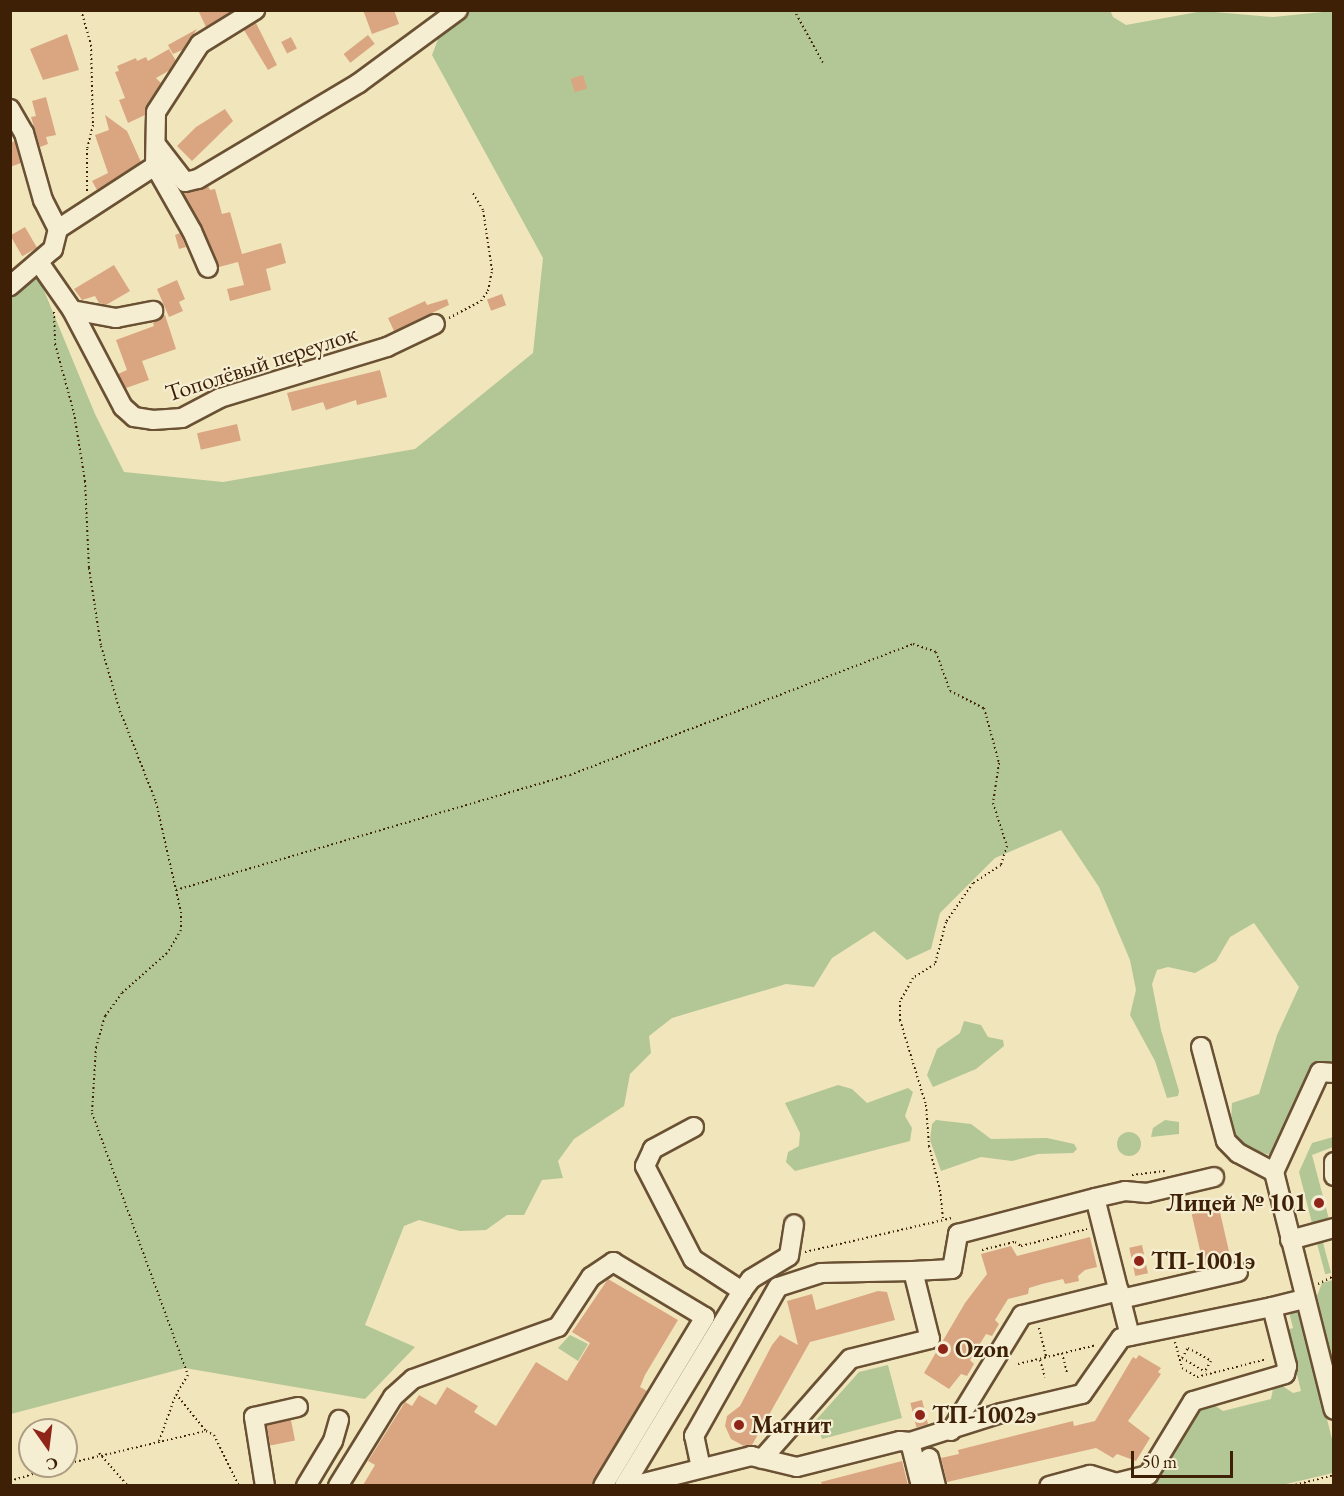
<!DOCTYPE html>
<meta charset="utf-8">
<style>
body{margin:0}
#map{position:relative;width:1344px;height:1496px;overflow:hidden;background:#f1e5bc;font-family:"EB Garamond",serif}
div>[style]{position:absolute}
.green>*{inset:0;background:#b3c696;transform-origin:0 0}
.round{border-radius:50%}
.building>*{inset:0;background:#daa682;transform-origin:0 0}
.path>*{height:2px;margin-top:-1px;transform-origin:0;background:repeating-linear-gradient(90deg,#3d2005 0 1.5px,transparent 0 4.5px)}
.roads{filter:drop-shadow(2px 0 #6a5133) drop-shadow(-2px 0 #6a5133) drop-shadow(0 2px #6a5133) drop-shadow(0 -2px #6a5133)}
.minor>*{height:18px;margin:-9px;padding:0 9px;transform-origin:9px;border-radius:9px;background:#f6eed3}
.dots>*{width:16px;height:16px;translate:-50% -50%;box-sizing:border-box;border:3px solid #f6eed3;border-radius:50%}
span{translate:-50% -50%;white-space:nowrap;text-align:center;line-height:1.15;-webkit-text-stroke:4.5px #f6eed3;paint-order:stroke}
.street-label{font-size:24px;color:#3d2005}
.poi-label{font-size:24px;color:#3d2005;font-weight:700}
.right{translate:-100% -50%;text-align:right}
.left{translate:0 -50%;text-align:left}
.frame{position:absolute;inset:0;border:12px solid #3d2005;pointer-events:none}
.north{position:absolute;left:18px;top:1418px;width:60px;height:60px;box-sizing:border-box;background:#f6eed3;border:2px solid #ac9c81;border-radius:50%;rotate:166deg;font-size:16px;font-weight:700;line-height:24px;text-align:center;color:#3d2005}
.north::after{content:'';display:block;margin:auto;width:21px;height:27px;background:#8f2418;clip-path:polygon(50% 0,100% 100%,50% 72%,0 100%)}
.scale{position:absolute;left:1131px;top:1451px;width:102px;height:27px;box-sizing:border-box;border:3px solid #3d2005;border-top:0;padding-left:8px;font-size:18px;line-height:21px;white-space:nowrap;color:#3d2005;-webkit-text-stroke:4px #f6eed3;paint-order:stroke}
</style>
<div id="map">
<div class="green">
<div style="clip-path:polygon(1110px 10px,1113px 17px,1126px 25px,1203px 11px,1273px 17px,1333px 11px,1333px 1067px,1274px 1156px,1238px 1146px,1231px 1121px,1232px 1103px,1259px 1094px,1277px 1035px,1299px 987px,1254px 923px,1230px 937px,1216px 961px,1195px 973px,1168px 967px,1157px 970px,1152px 984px,1161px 1030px,1179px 1091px,1178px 1096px,1167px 1098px,1155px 1061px,1130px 1015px,1136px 990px,1130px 960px,1099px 887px,1061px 830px,995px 858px,940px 913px,931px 949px,907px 960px,874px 931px,832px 958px,814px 987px,786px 984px,672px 1018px,649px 1036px,651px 1053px,630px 1074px,624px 1106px,574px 1139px,558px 1161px,563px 1178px,542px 1180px,524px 1215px,507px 1215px,486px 1230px,460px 1231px,419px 1220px,404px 1226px,365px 1325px,415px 1347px,365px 1399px,185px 1368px,11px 1414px,10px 296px,38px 276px,95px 414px,124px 472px,223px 482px,415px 449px,533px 353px,543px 258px,432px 55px,442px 29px,471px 11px)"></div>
<div style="clip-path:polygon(964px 1021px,981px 1025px,988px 1037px,1003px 1040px,1004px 1046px,976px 1069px,933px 1087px,927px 1075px,937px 1049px,960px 1033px)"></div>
<div style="clip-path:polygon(838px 1085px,852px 1089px,867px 1103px,908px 1088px,913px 1092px,905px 1116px,912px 1128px,910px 1141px,795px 1171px,786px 1162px,788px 1152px,799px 1146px,800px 1133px,785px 1103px)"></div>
<div style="clip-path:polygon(936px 1120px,971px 1124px,991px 1139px,1047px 1138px,1074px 1144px,1077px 1149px,1073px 1153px,1038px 1154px,1012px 1161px,981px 1157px,941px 1171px,930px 1140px,932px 1124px)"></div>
<div style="clip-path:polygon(1165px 1120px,1179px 1122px,1179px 1134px,1151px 1137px,1153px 1128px)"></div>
<div class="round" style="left:1117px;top:1132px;width:24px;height:24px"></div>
<div style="clip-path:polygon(1333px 1137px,1333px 1147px,1312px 1155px,1330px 1223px,1313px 1227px,1299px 1172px,1312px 1143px)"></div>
<div style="left:1322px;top:1239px;width:35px;height:6px;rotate:75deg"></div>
<div style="clip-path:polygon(1333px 1280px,1334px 1280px,1333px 1366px,1317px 1296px,1322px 1283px)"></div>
<div style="clip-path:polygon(1296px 1311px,1301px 1316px,1333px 1443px,1333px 1473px,1282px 1485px,1139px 1486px,1156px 1481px,1202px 1408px,1214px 1405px,1223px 1411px,1271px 1399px,1273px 1389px,1281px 1385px,1293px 1393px,1301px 1391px,1286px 1330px,1293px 1328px,1289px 1312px)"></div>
<div style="clip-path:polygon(570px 1335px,588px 1344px,578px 1361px,558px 1348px)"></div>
<div style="clip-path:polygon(888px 1365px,902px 1418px,822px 1439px,816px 1420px,859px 1372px)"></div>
</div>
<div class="building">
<div style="clip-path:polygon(198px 10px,231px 10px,231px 12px,206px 27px)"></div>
<div style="clip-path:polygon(363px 10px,394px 10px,399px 24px,372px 34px)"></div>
<div style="clip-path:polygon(256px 23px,277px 65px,268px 70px,244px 30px)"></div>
<div style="clip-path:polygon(197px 29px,184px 49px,173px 54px,168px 45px)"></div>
<div style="clip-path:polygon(67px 34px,79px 70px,43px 80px,30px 49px)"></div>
<div style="left:368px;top:35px;width:11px;height:31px;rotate:52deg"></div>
<div style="left:291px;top:37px;width:13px;height:11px;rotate:63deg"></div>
<div style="clip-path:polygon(169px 49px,176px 61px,170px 70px,156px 78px,161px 83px,145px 115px,128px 123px,119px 100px,125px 98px,115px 72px,119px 71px,117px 66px,136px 58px,137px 61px,146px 57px,148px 61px)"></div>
<div style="left:583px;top:75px;width:14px;height:13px;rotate:73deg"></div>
<div style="clip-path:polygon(46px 97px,56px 135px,46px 137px,48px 144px,40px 147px,31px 117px,36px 116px,32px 101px)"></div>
<div style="clip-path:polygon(225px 109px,233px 121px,192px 161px,177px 146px,196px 127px)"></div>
<div style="clip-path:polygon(105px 115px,127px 131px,141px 162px,97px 190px,92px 181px,108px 173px,95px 135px,109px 130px)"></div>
<div style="clip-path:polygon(15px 141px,21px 163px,10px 167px,10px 143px)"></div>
<div style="clip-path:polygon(208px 186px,210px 190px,215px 189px,222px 214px,230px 212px,242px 254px,281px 243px,286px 263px,266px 269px,271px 290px,230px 301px,227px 289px,244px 285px,238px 262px,219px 267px,183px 193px)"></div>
<div style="left:25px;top:227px;width:24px;height:17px;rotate:60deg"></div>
<div style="clip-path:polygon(180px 233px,186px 247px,179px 249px,175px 235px)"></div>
<div style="clip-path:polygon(114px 265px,130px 291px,106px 305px,99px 303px,95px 296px,82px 300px,74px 289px)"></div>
<div style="clip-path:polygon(177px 280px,185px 299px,179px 302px,183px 311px,169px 317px,157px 289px)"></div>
<div style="left:502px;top:294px;width:12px;height:16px;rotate:70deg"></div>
<div style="clip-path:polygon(447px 299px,449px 305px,394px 331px,388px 318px,425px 301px,427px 305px)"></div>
<div style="clip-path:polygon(165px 315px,176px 349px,142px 361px,149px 380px,126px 388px,118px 374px,127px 370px,116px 340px,154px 326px,153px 323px)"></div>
<div style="clip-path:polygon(380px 370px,387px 397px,357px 405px,356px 400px,326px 410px,323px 402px,292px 411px,287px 393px)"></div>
<div style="left:237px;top:424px;width:17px;height:41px;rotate:77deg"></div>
<div style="left:1219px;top:1208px;width:52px;height:28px;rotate:77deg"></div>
<div style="clip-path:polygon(1090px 1237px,1097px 1267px,1085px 1270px,1078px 1276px,1079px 1281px,1065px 1284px,1063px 1279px,1042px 1284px,1029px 1288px,1028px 1294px,1008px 1299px,995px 1320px,999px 1324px,992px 1336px,986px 1334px,970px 1360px,974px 1364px,967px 1376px,961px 1374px,949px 1389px,924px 1373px,965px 1303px,987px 1274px,981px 1254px,1011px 1246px,1017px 1256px)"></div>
<div style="left:1142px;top:1245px;width:29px;height:13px;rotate:78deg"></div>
<div style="clip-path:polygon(608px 1279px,678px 1320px,645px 1375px,640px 1387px,647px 1391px,592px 1485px,363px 1485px,375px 1465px,368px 1461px,405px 1402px,412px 1406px,419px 1395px,436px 1405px,447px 1387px,478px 1406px,474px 1412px,496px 1426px,536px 1362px,567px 1381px,590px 1343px,572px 1332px)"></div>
<div style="clip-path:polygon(878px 1291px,887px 1292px,895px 1320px,810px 1342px,752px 1445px,744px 1446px,731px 1439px,725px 1426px,727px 1416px,740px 1406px,772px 1345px,780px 1335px,798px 1345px,787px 1301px,812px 1294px,816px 1310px)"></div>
<div style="clip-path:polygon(1139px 1355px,1161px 1368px,1158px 1372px,1161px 1374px,1128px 1421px,1150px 1438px,1136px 1461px,1117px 1454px,1113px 1458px,1096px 1448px,947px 1482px,941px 1458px,959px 1454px,958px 1450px,1073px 1421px,1074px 1426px,1095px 1421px,1133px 1357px,1136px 1359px)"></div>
<div style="left:922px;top:1400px;width:25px;height:12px;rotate:76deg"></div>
<div style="left:291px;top:1420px;width:21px;height:25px;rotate:79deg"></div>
<div style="clip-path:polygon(902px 1461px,908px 1485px,822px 1485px,821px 1482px)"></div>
</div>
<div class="path">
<div style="left:81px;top:10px;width:36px;rotate:74deg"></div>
<div style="left:91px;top:45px;width:80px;rotate:88.6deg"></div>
<div style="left:93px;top:125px;width:25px;rotate:104deg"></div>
<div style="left:87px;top:149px;width:42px;rotate:90deg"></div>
<div style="left:794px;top:10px;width:60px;rotate:61.3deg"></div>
<div style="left:54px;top:312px;width:32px;rotate:88deg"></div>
<div style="left:55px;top:344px;width:72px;rotate:74.6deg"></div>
<div style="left:74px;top:413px;width:69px;rotate:80.8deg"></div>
<div style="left:85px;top:481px;width:87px;rotate:87.4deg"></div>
<div style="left:89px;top:568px;width:79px;rotate:81.3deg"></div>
<div style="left:101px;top:646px;width:68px;rotate:73.7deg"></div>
<div style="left:120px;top:711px;width:98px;rotate:68.4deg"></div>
<div style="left:156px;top:802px;width:113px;rotate:77.2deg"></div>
<div style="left:181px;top:912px;width:18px;rotate:90deg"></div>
<div style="left:181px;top:930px;width:27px;rotate:121deg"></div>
<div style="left:167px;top:953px;width:60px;rotate:138.4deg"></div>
<div style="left:122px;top:993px;width:29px;rotate:126deg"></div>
<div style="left:105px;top:1016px;width:32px;rotate:106deg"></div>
<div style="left:96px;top:1047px;width:66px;rotate:93.5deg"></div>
<div style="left:92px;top:1113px;width:279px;rotate:69.9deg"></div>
<div style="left:188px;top:1375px;width:22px;rotate:122deg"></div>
<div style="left:176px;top:1394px;width:48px;rotate:51deg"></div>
<div style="left:206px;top:1431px;width:9px;rotate:27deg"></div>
<div style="left:214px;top:1435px;width:57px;rotate:63.9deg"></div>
<div style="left:449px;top:318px;width:36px;rotate:-28deg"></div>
<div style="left:481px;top:301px;width:12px;rotate:-55deg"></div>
<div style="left:488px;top:291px;width:21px;rotate:-79deg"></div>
<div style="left:492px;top:270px;width:61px;rotate:-98.5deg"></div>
<div style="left:483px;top:210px;width:21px;rotate:-121deg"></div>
<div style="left:176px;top:890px;width:410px;rotate:-16.3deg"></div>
<div style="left:570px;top:775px;width:367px;rotate:-20.9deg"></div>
<div style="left:913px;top:644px;width:24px;rotate:19deg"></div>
<div style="left:936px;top:652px;width:41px;rotate:70.3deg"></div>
<div style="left:950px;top:691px;width:38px;rotate:27deg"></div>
<div style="left:984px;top:708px;width:57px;rotate:74.7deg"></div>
<div style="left:999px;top:763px;width:40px;rotate:98.5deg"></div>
<div style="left:993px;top:803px;width:45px;rotate:72deg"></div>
<div style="left:1007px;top:846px;width:20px;rotate:108deg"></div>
<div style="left:1001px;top:865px;width:33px;rotate:147deg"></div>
<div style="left:973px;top:883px;width:47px;rotate:124.7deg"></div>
<div style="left:946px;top:922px;width:43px;rotate:104.7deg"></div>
<div style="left:935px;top:964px;width:26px;rotate:148deg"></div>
<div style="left:913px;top:978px;width:26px;rotate:119deg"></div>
<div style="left:900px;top:1001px;width:19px;rotate:90deg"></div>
<div style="left:900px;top:1020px;width:89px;rotate:73deg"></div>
<div style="left:926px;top:1105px;width:41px;rotate:85.8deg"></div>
<div style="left:929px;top:1146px;width:45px;rotate:76deg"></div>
<div style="left:940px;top:1190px;width:31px;rotate:84deg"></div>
<div style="left:1132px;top:1175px;width:33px;rotate:-7deg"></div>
<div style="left:982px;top:1250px;width:34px;rotate:-14deg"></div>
<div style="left:1015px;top:1242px;width:7px;rotate:34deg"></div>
<div style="left:1021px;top:1246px;width:68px;rotate:-14.4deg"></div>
<div style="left:805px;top:1252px;width:151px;rotate:-13deg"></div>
<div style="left:1318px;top:1284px;width:18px;rotate:-27deg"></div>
<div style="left:1039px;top:1328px;width:30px;rotate:76deg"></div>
<div style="left:1175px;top:1342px;width:27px;rotate:75deg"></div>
<div style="left:1182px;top:1368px;width:17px;rotate:31deg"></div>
<div style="left:1197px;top:1377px;width:72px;rotate:-14.4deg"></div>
<div style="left:1062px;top:1353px;width:21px;rotate:76deg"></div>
<div style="left:1182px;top:1358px;width:12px;rotate:-59deg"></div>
<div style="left:1188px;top:1348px;width:26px;rotate:29deg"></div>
<div style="left:1211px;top:1361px;width:12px;rotate:121deg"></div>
<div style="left:1182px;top:1358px;width:27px;rotate:31deg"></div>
<div style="left:1040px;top:1360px;width:18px;rotate:74deg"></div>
<div style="left:1018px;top:1364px;width:81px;rotate:-13.5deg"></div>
<div style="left:159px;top:1441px;width:50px;rotate:-70.1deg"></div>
<div style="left:99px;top:1453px;width:44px;rotate:48.7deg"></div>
<div style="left:66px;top:1464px;width:144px;rotate:-13.3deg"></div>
<div style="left:10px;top:1481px;width:51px;rotate:-17deg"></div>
<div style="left:1291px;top:1486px;width:44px;rotate:-14.3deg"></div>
</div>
<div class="roads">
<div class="minor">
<div style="left:10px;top:109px;width:28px;rotate:60deg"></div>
<div style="left:24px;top:133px;width:70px;rotate:74.2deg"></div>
<div style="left:43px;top:200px;width:33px;rotate:63deg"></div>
<div style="left:58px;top:229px;width:21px;rotate:104deg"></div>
<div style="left:53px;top:249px;width:57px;rotate:139.3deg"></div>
<div style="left:158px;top:147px;width:44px;rotate:52.4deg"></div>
<div style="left:185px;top:182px;width:13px;rotate:-13deg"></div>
<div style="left:198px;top:179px;width:187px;rotate:-30.8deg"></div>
<div style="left:359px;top:83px;width:123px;rotate:-36.4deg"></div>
<div style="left:155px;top:166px;width:75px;rotate:60.4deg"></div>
<div style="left:192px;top:231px;width:40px;rotate:66.6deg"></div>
<div style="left:58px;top:229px;width:116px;rotate:-33deg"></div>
<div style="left:155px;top:166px;width:54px;rotate:-88.9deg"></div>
<div style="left:156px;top:112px;width:81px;rotate:-57.1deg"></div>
<div style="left:200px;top:44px;width:65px;rotate:-31.7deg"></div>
<div style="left:40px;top:264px;width:56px;rotate:55.2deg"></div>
<div style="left:72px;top:310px;width:110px;rotate:62.3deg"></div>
<div style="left:123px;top:407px;width:15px;rotate:42deg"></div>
<div style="left:134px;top:417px;width:19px;rotate:9deg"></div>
<div style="left:153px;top:420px;width:29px;rotate:-4deg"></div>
<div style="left:182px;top:418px;width:43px;rotate:-27.8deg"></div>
<div style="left:220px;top:398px;width:175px;rotate:-17deg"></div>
<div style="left:387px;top:347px;width:53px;rotate:-25.6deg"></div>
<div style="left:72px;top:310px;width:45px;rotate:10.3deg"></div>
<div style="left:116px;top:318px;width:38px;rotate:-11deg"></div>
<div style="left:1201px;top:1047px;width:97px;rotate:75.1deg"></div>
<div style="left:1226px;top:1141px;width:17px;rotate:45deg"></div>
<div style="left:1238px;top:1153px;width:41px;rotate:27.8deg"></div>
<div style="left:1334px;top:1073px;width:14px;rotate:-176deg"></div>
<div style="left:1320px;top:1072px;width:110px;rotate:114.7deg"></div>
<div style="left:1274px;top:1172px;width:245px;rotate:75.9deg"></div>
<div style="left:694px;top:1127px;width:47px;rotate:151.8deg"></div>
<div style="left:653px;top:1149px;width:19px;rotate:115deg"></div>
<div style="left:645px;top:1166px;width:105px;rotate:62.7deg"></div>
<div style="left:693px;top:1259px;width:59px;rotate:33.1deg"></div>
<div style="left:1334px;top:1162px;width:14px;rotate:90deg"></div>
<div style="left:1290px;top:1240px;width:46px;rotate:-15.3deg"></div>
<div style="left:913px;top:1271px;width:39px;rotate:-3deg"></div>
<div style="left:952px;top:1269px;width:36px;rotate:-80deg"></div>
<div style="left:958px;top:1234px;width:142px;rotate:-14.7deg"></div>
<div style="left:1121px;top:1299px;width:120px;rotate:-13deg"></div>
<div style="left:1272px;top:1307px;width:34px;rotate:-14deg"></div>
<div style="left:1130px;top:1336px;width:142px;rotate:-104.2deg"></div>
<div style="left:1095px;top:1198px;width:31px;rotate:-13deg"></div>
<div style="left:1125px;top:1191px;width:22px;rotate:5deg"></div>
<div style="left:1147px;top:1193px;width:69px;rotate:-13.4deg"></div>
<div style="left:951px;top:1431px;width:136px;rotate:-58.5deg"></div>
<div style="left:1022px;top:1315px;width:100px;rotate:-13.9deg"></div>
<div style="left:929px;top:1458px;width:29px;rotate:76deg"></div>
<div style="left:701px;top:1468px;width:33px;rotate:-102deg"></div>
<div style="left:694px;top:1436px;width:171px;rotate:-60.6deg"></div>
<div style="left:778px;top:1287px;width:45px;rotate:-18deg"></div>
<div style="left:821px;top:1273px;width:92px;rotate:-1.2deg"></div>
<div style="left:913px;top:1271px;width:70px;rotate:76deg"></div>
<div style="left:930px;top:1339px;width:82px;rotate:166deg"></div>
<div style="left:850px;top:1359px;width:133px;rotate:131.3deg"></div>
<div style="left:265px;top:1486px;width:70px;rotate:-99.1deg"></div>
<div style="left:254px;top:1417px;width:45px;rotate:-12.8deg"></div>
<div style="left:306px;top:1486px;width:52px;rotate:-59deg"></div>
<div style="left:333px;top:1441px;width:22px;rotate:-74deg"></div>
<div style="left:338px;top:1486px;width:105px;rotate:-58.3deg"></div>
<div style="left:393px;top:1397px;width:27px;rotate:-42deg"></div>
<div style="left:413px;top:1379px;width:154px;rotate:-19.7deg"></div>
<div style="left:558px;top:1327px;width:60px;rotate:-56.6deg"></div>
<div style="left:591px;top:1277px;width:27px;rotate:-34deg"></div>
<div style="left:613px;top:1262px;width:107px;rotate:30.9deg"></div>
<div style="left:705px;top:1317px;width:197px;rotate:121.1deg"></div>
<div style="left:624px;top:1486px;width:228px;rotate:-58.8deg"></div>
<div style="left:742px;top:1291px;width:15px;rotate:-53deg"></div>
<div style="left:751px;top:1279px;width:44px;rotate:-31.2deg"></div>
<div style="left:789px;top:1256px;width:32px;rotate:-81deg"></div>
<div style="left:632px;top:1486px;width:123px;rotate:-14.1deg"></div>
<div style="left:751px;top:1456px;width:47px;rotate:13.4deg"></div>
<div style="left:797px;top:1467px;width:106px;rotate:-14.2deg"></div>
<div style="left:900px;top:1441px;width:10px;rotate:6deg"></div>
<div style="left:921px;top:1486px;width:45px;rotate:-104deg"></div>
<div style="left:910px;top:1442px;width:96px;rotate:-17.7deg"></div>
<div style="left:1001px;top:1413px;width:83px;rotate:-13.2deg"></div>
<div style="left:1082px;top:1394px;width:68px;rotate:-55.1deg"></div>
<div style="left:1121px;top:1338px;width:154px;rotate:-11.6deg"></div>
<div style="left:1272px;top:1307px;width:61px;rotate:75.7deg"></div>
<div style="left:1287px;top:1366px;width:8px;rotate:104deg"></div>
<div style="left:1285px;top:1374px;width:96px;rotate:163.6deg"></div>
<div style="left:1193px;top:1401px;width:87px;rotate:121.3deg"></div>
<div style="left:1148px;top:1475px;width:32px;rotate:166deg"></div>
<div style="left:1117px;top:1483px;width:28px;rotate:-163deg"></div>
<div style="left:1090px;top:1475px;width:42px;rotate:165deg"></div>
</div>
</div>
<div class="dots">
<div style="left:1319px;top:1203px;background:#8f2418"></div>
<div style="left:1139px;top:1261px;background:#8f2418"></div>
<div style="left:943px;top:1349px;background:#8f2418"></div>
<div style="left:920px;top:1415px;background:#8f2418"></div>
<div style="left:739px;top:1425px;background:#8f2418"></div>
</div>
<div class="street-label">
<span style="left:261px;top:363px;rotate:-18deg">Тополёвый переулок</span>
</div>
<div class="poi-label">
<span class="right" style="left:1307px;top:1203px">Лицей № 101</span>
<span class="left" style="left:1151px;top:1261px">ТП-1001э</span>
<span class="left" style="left:955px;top:1349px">Ozon</span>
<span class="left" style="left:932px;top:1415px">ТП-1002э</span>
<span class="left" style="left:751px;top:1425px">Магнит</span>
</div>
<div class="frame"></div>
<div class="north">С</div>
<div class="scale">50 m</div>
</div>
